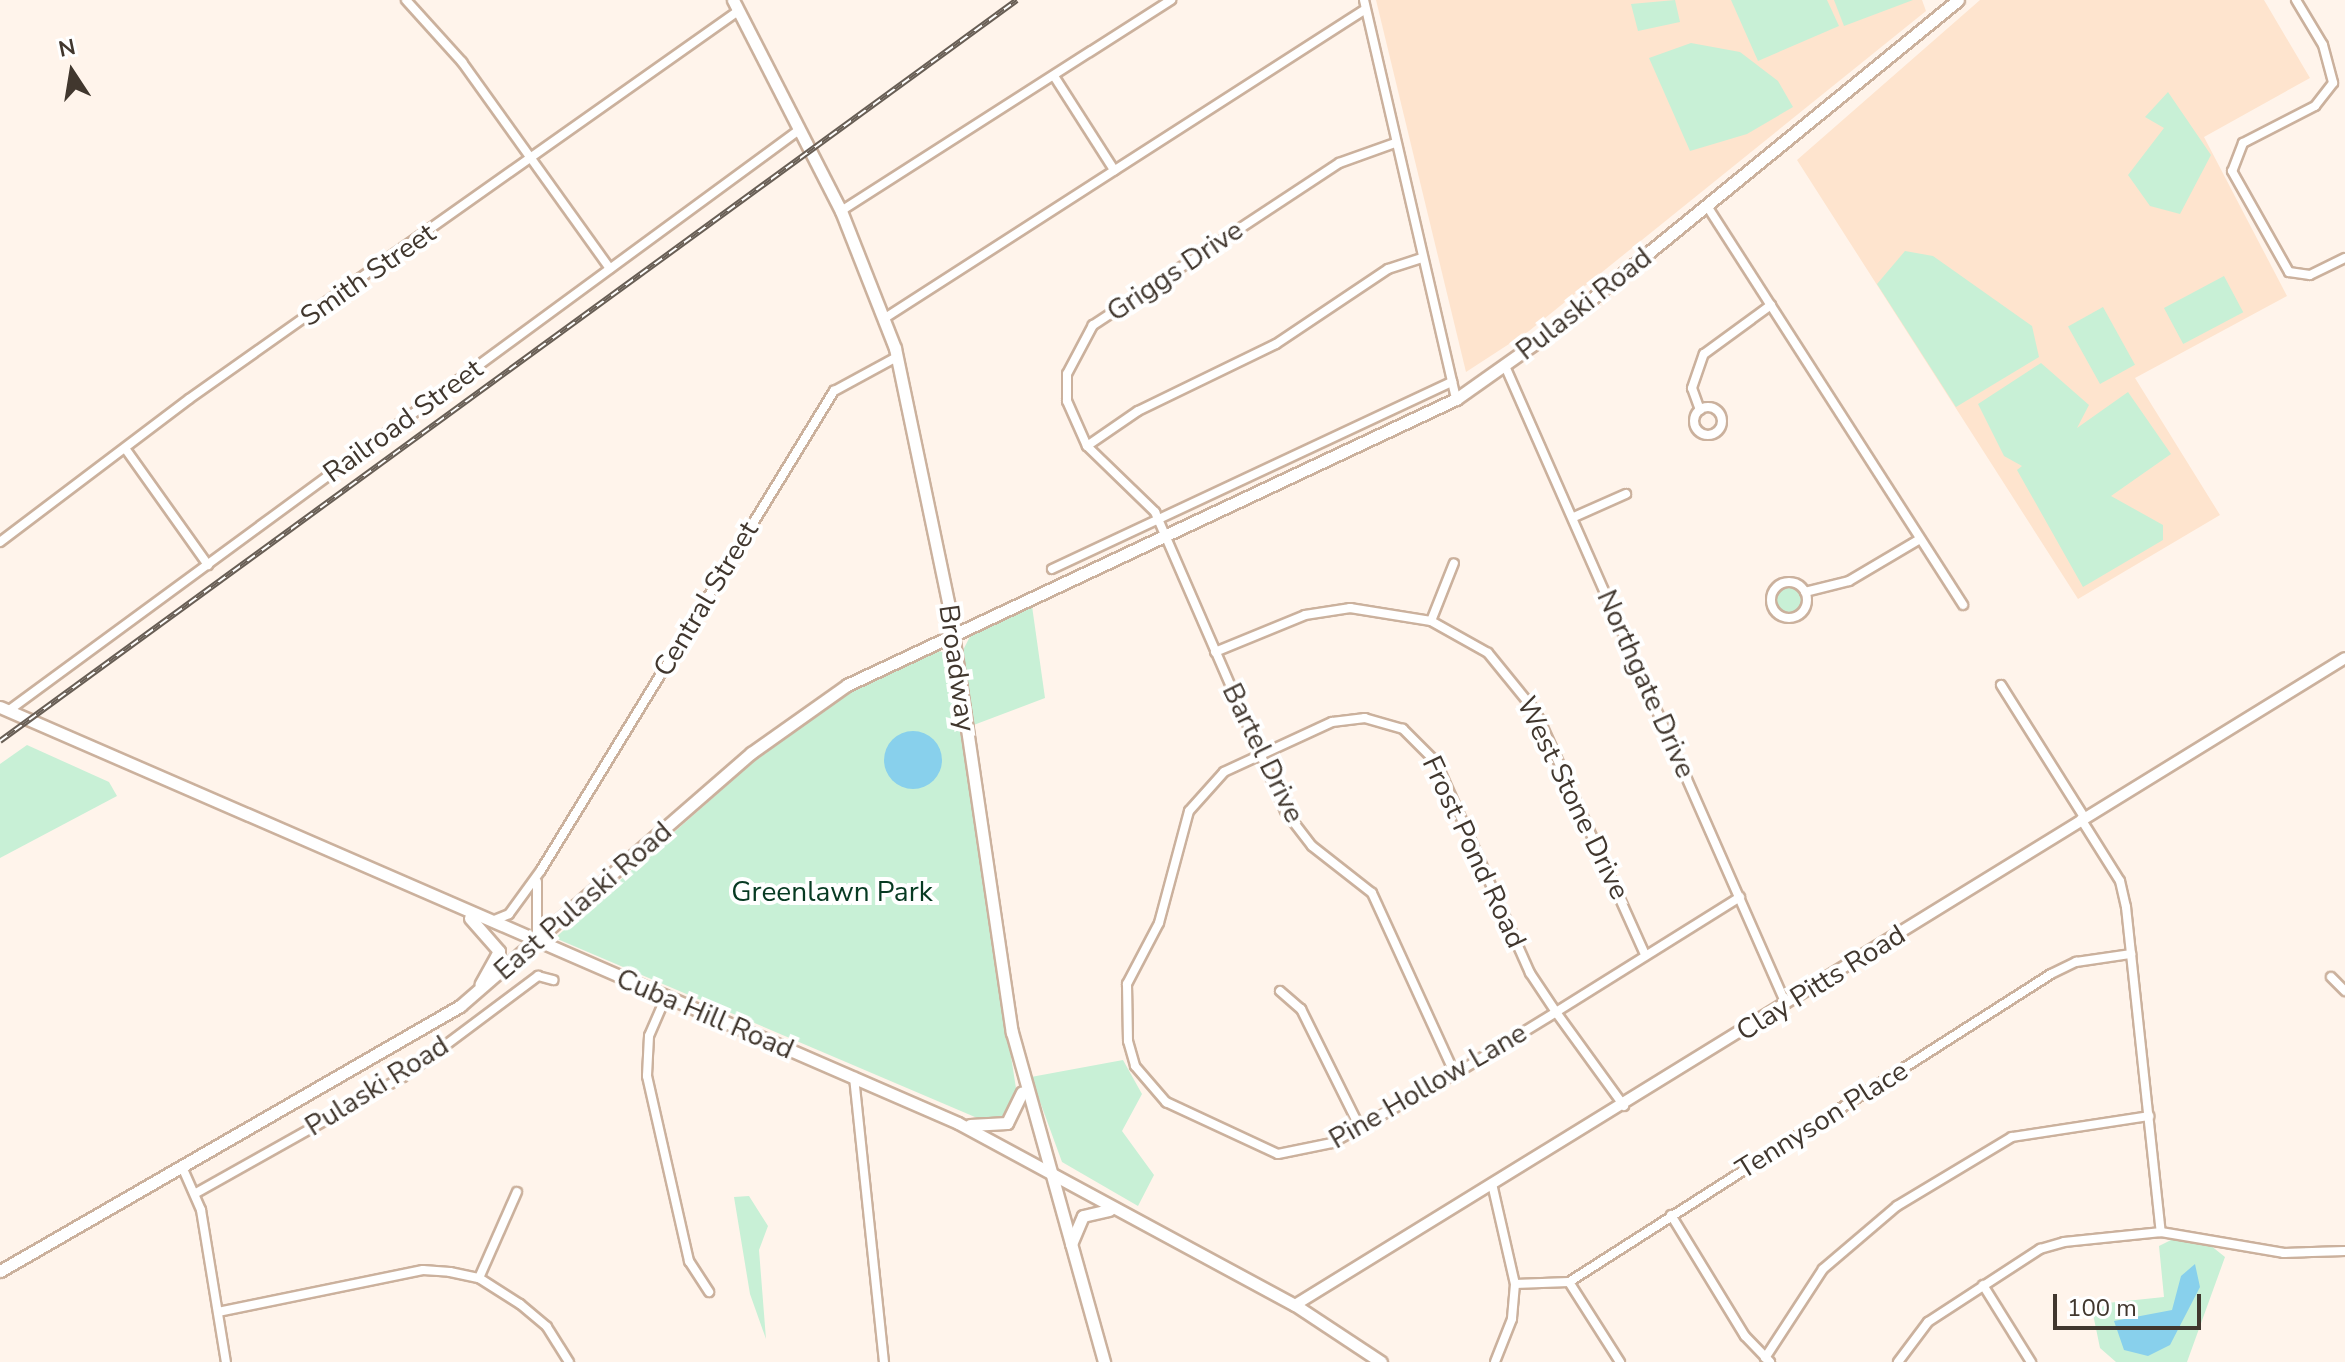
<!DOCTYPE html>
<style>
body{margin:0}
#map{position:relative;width:2345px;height:1362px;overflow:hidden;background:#fff4eb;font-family:"Nunito Sans",sans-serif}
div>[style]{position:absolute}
.built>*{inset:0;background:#fee4ce}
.green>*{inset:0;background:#c8f0d6;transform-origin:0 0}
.round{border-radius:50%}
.water>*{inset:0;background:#88d0ec}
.roads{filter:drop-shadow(2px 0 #cbb19d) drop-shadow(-2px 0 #cbb19d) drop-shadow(0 2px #cbb19d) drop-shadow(0 -2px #cbb19d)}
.minor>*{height:8px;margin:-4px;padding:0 4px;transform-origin:4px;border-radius:4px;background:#fff}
.minor>.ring{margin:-4px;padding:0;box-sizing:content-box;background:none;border:8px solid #fff;border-radius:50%}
.tertiary>*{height:10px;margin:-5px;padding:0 5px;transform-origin:5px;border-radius:5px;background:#fff}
.secondary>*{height:11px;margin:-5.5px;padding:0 5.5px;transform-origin:5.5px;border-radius:5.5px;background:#fff}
.rail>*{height:6px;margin-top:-3px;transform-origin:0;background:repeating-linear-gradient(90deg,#fff 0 9px,#685e55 0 18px);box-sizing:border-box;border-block:2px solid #685e55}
span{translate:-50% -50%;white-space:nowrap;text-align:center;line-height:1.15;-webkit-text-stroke:8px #fff;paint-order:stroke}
.street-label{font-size:28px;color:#41372e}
.park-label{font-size:28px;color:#073a22}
.north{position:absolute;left:32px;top:32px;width:80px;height:80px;-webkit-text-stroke:6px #fff;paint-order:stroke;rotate:348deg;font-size:22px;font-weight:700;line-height:32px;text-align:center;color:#41372e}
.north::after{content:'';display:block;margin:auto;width:28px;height:36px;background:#41372e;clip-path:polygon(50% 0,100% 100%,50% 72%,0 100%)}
.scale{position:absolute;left:2053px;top:1294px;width:148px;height:36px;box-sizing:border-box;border:4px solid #41372e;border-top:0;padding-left:10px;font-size:24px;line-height:28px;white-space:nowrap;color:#41372e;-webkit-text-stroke:6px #fff;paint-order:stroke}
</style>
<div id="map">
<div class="built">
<div style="clip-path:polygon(1376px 0,1922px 0,1926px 11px,1529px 331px,1466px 372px)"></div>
<div style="clip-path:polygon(1980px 0,2264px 0,2310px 78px,2204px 137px,2287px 296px,2135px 378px,2220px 515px,2078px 599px,1797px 160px)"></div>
</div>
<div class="green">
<div style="clip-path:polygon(1675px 0,1680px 22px,1638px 31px,1631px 4px)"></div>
<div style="clip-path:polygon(1731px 0,1827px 0,1839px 26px,1758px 61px)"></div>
<div style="clip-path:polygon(1834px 0,1913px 0,1844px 26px)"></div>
<div style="clip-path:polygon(1691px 43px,1740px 52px,1778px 81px,1793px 107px,1747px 134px,1690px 151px,1649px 58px)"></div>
<div style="clip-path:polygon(2168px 92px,2211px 155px,2180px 214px,2150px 206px,2128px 175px,2164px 128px,2145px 117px)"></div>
<div style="clip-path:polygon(1905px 251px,1933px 256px,2032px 326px,2039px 357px,1956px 407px,1877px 284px)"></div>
<div style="left:2224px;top:276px;width:41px;height:68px;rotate:62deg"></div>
<div style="left:2103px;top:307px;width:66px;height:40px;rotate:61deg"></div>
<div style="clip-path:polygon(2041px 363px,2089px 405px,2077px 428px,2128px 392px,2171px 454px,2111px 496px,2163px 525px,2163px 540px,2083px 587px,2017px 470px,2022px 466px,2004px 456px,1978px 404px)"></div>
<div class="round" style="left:1774px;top:585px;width:30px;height:30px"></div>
<div style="clip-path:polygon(1031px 599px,1045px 698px,971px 726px,961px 654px,977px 623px)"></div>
<div style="clip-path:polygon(930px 648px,948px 654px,1018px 1101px,1009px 1119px,989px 1123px,555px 938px,752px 763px,850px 691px)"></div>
<div style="clip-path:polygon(27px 745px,109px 782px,117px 796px,0 858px,0 764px)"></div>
<div style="clip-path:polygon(1123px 1060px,1142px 1094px,1122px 1131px,1154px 1175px,1138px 1206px,1062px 1162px,1031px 1077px)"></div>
<div style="clip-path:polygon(749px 1196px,768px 1226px,759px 1250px,766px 1339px,750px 1294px,734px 1197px)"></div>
<div style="clip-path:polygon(2177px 1237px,2210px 1245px,2225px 1257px,2187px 1362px,2116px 1362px,2100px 1348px,2093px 1314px,2107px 1303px,2164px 1297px,2159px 1246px)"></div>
</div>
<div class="water">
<div class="round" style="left:884px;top:731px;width:58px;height:58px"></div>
<div style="clip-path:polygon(2195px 1264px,2200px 1287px,2170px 1345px,2148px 1356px,2124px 1350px,2114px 1321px,2172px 1310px,2181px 1276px)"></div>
</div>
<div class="roads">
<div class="minor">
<div style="left:406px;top:0;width:84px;rotate:47.9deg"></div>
<div style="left:462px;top:62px;width:254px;rotate:54.4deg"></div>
<div style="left:1364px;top:0;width:409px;rotate:77deg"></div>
<div style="left:2296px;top:0;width:52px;rotate:59deg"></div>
<div style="left:2323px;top:45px;width:39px;rotate:75deg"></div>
<div style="left:2333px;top:83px;width:29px;rotate:128deg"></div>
<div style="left:2315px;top:106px;width:81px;rotate:152.8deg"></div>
<div style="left:2243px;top:143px;width:30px;rotate:111deg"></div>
<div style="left:2232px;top:171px;width:116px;rotate:60.6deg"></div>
<div style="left:2289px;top:272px;width:21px;rotate:8deg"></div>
<div style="left:2310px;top:275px;width:39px;rotate:-26deg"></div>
<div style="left:1054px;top:76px;width:112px;rotate:57.4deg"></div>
<div style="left:1395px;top:143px;width:59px;rotate:160.3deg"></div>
<div style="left:1339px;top:163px;width:295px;rotate:146.6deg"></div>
<div style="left:1093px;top:325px;width:55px;rotate:118deg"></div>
<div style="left:1067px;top:374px;width:27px;rotate:90deg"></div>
<div style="left:1067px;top:401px;width:49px;rotate:66deg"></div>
<div style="left:1087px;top:446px;width:95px;rotate:44.1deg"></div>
<div style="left:1155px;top:512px;width:326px;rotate:66.5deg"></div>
<div style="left:1285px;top:811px;width:44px;rotate:52.4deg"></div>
<div style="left:1312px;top:846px;width:76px;rotate:38.1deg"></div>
<div style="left:1372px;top:893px;width:199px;rotate:65.4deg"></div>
<div style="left:1707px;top:206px;width:474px;rotate:57.3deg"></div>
<div style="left:841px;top:211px;width:392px;rotate:-32.6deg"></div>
<div style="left:885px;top:318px;width:569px;rotate:-32.74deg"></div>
<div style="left:1505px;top:366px;width:697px;rotate:66.23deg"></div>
<div class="ring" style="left:1694px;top:407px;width:20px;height:20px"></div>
<div style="left:1700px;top:410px;width:23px;rotate:-110deg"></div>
<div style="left:1692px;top:388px;width:36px;rotate:-71deg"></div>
<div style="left:1704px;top:354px;width:83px;rotate:-36.2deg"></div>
<div style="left:1087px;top:446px;width:62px;rotate:-34.5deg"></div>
<div style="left:1138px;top:411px;width:153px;rotate:-25.9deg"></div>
<div style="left:1276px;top:344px;width:135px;rotate:-33.8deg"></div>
<div style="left:1388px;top:269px;width:36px;rotate:-18deg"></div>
<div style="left:127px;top:451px;width:140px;rotate:54.6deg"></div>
<div style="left:1574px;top:517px;width:57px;rotate:-23.9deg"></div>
<div style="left:0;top:542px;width:237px;rotate:-37.1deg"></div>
<div style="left:189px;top:399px;width:672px;rotate:-35.25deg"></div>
<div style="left:1052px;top:569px;width:442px;rotate:-25.1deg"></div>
<div class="ring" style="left:1771px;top:582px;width:28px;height:28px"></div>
<div style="left:1805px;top:592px;width:45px;rotate:-14deg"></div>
<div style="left:1849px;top:581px;width:82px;rotate:-30.6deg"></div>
<div style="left:1431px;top:621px;width:62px;rotate:-68.4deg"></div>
<div style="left:1215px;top:652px;width:97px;rotate:-22.3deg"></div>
<div style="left:1305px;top:615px;width:46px;rotate:-8.8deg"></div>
<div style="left:1350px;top:608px;width:82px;rotate:9.1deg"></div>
<div style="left:1431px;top:621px;width:65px;rotate:29.3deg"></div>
<div style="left:1488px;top:653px;width:76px;rotate:50.9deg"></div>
<div style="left:1536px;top:712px;width:265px;rotate:65.8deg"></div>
<div style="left:2001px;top:685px;width:156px;rotate:57.8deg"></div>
<div style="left:8px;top:711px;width:981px;rotate:-36.3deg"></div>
<div style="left:2081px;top:819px;width:73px;rotate:57.8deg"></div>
<div style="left:2120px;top:881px;width:27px;rotate:77deg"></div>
<div style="left:2126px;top:907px;width:327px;rotate:83.9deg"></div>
<div style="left:537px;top:882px;width:62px;rotate:90deg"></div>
<div style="left:492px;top:921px;width:18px;rotate:-22deg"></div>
<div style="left:509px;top:914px;width:54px;rotate:-54deg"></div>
<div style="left:541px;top:870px;width:562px;rotate:-58.55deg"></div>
<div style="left:834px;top:391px;width:72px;rotate:-28.4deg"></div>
<div style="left:2331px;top:977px;width:20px;rotate:45deg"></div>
<div style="left:1280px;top:991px;width:28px;rotate:41deg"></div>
<div style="left:1301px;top:1009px;width:131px;rotate:63.6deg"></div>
<div style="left:665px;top:999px;width:40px;rotate:113.4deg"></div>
<div style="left:649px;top:1036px;width:40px;rotate:92.9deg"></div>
<div style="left:647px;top:1076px;width:190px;rotate:77.2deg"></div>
<div style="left:689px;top:1261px;width:37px;rotate:57deg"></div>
<div style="left:854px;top:1077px;width:287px;rotate:84deg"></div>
<div style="left:1624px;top:1106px;width:116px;rotate:-125.9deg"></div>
<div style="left:1556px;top:1012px;width:47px;rotate:-123.7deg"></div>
<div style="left:1530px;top:973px;width:231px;rotate:-114deg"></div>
<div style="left:1436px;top:762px;width:47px;rotate:-135deg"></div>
<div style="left:1403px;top:729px;width:40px;rotate:-164deg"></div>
<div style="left:1365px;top:718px;width:33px;rotate:173deg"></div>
<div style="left:1332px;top:722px;width:119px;rotate:155.2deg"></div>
<div style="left:1224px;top:772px;width:52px;rotate:131.9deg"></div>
<div style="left:1189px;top:811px;width:116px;rotate:105deg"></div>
<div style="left:1159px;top:923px;width:69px;rotate:117.7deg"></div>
<div style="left:1127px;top:984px;width:57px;rotate:89deg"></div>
<div style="left:1128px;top:1041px;width:26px;rotate:74deg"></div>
<div style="left:1135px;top:1066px;width:48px;rotate:49.3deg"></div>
<div style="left:1166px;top:1102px;width:123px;rotate:24.9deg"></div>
<div style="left:1278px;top:1154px;width:55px;rotate:-11.5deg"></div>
<div style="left:1332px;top:1143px;width:141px;rotate:-29.3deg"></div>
<div style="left:1455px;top:1074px;width:119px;rotate:-31.5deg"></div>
<div style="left:1556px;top:1012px;width:217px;rotate:-32deg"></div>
<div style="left:183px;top:1169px;width:45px;rotate:66.3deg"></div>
<div style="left:201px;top:1210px;width:154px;rotate:80.7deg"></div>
<div style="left:1493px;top:1188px;width:98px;rotate:77.1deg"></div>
<div style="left:1515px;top:1284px;width:35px;rotate:95deg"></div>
<div style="left:1512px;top:1319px;width:46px;rotate:111.6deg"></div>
<div style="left:196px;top:1193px;width:237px;rotate:-29.3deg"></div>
<div style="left:403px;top:1077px;width:169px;rotate:-36.8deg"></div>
<div style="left:538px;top:976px;width:16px;rotate:15deg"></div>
<div style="left:1671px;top:1215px;width:142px;rotate:58.6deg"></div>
<div style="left:1745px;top:1336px;width:36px;rotate:46deg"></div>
<div style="left:479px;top:1278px;width:94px;rotate:-66.2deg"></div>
<div style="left:1569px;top:1282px;width:95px;rotate:57.5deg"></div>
<div style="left:1515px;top:1284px;width:54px;rotate:-2.1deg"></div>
<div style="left:1569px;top:1282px;width:572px;rotate:-32.58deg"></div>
<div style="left:2051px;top:974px;width:28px;rotate:-26deg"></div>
<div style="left:2076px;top:962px;width:56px;rotate:-8.3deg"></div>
<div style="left:1983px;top:1285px;width:91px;rotate:58.1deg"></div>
<div style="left:218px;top:1312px;width:209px;rotate:-11.6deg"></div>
<div style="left:423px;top:1270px;width:27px;rotate:4deg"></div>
<div style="left:450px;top:1272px;width:30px;rotate:12deg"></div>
<div style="left:479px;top:1278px;width:49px;rotate:32.4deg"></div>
<div style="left:520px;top:1304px;width:35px;rotate:40deg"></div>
<div style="left:547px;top:1327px;width:41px;rotate:57.8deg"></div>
<div style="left:1765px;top:1358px;width:106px;rotate:-56.9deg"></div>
<div style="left:1823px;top:1269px;width:97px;rotate:-40.4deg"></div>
<div style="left:1897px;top:1206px;width:134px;rotate:-31deg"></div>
<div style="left:2012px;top:1137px;width:139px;rotate:-8.7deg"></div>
<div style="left:1898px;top:1362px;width:50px;rotate:-53.1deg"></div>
<div style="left:1928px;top:1322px;width:134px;rotate:-33.1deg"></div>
<div style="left:2040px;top:1249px;width:25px;rotate:-16deg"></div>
<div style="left:2064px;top:1242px;width:98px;rotate:-5.9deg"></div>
<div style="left:2161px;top:1232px;width:125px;rotate:9.7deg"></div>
<div style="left:2284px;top:1253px;width:61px;rotate:-1.9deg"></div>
</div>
<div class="tertiary">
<div style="left:1295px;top:1305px;width:1233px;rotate:-31.64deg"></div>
</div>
<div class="secondary">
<div style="left:733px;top:0;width:237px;rotate:62.9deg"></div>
<div style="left:841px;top:211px;width:147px;rotate:68.5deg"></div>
<div style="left:895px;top:348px;width:265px;rotate:78.2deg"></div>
<div style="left:949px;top:607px;width:430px;rotate:81.6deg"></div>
<div style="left:1012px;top:1032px;width:343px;rotate:74.4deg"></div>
<div style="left:0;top:707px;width:1044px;rotate:23.47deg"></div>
<div style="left:958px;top:1123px;width:383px;rotate:28.4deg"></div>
<div style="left:1295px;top:1305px;width:103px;rotate:33.5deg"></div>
<div style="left:470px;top:918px;width:44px;rotate:48.7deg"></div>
<div style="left:499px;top:951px;width:38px;rotate:119deg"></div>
<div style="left:970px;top:1125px;width:37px;rotate:-3deg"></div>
<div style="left:1007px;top:1123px;width:34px;rotate:-64deg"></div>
<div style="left:1071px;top:1244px;width:30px;rotate:-67deg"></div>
<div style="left:1083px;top:1216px;width:27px;rotate:-13deg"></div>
<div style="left:0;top:1271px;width:531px;rotate:-29.95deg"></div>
<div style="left:460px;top:1006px;width:386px;rotate:-41deg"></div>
<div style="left:751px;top:753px;width:118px;rotate:-35.3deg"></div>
<div style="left:847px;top:685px;width:673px;rotate:-25.16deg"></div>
<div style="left:1456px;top:399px;width:121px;rotate:-35.3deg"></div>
<div style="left:1555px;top:329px;width:520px;rotate:-39.23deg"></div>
</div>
</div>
<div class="rail">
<div style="left:0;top:741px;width:1258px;rotate:-36.08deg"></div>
</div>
<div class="street-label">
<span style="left:1175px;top:271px;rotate:-34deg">Griggs Drive</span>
<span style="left:368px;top:275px;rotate:-35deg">Smith Street</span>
<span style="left:1584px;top:304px;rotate:-38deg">Pulaski Road</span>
<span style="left:403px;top:421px;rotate:-36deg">Railroad Street</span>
<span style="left:706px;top:599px;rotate:-59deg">Central Street</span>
<span style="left:957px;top:668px;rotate:82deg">Broadway</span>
<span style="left:1646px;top:684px;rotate:66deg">Northgate Drive</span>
<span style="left:1263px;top:753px;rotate:64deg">Bartel Drive</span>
<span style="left:1573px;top:798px;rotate:64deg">West Stone Drive</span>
<span style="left:1474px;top:852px;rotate:65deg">Frost Pond Road</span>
<span style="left:583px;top:901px;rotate:-41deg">East Pulaski Road</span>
<span style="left:1821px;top:983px;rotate:-32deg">Clay Pitts Road</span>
<span style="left:705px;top:1014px;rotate:23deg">Cuba Hill Road</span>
<span style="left:377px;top:1086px;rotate:-32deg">Pulaski Road</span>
<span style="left:1428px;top:1086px;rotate:-30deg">Pine Hollow Lane</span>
<span style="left:1822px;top:1120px;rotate:-32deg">Tennyson Place</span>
</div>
<div class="park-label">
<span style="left:832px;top:892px">Greenlawn Park</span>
</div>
<div class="north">N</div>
<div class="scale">100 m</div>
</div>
